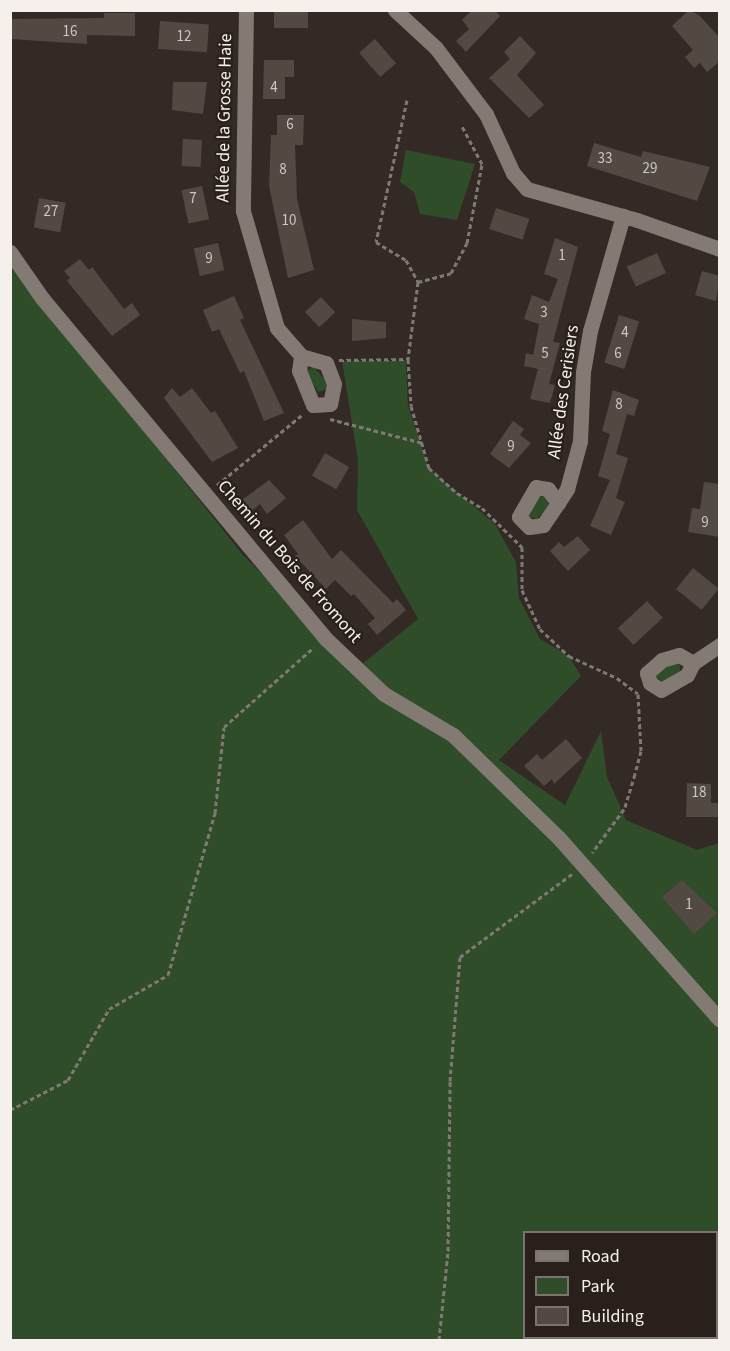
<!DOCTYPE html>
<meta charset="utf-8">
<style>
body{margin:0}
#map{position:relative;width:730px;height:1351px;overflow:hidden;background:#332a25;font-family:"Source Sans 3",sans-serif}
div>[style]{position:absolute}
.green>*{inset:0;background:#2f4d28}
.building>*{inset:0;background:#524943;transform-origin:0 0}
.path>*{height:3px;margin-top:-1.5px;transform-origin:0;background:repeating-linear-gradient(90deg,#807874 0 4.5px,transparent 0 7.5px)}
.minor>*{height:15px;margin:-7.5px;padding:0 7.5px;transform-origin:7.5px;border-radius:7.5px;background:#847a74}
span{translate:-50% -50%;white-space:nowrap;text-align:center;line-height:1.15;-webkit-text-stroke:4.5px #29201c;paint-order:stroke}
.number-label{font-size:15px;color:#cdc6c2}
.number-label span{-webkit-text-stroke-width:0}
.street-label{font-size:18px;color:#f6f0ed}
.frame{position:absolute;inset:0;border:12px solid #f6f0ed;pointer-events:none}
.legend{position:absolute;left:523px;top:1231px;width:195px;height:108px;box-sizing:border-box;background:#29201c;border:2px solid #7b7370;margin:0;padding:8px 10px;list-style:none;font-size:18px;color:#f6f0ed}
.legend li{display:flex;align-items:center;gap:12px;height:30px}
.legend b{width:30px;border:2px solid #7b7370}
</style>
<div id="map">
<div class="green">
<div style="clip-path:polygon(406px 150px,475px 164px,457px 220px,420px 214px,414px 192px,400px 182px)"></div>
<div style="clip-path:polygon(evenodd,10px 263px,243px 555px,356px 669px,418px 619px,357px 510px,358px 460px,342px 361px,406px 361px,408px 406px,429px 468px,495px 524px,516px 562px,519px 598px,540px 639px,569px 656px,581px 676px,499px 760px,565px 805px,601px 731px,607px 777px,626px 820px,697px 850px,719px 843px,719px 1340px,11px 1340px,10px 263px,524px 1232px,716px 1232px,716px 1338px,524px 1338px,524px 1232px)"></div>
<div style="clip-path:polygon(314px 367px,326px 381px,326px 389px,319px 392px,307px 376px,307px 370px)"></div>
<div style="clip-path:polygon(543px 496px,548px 500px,548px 506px,537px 519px,529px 517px,536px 498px)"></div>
<div style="clip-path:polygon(672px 661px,680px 665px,680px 671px,663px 682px,656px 677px,658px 671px)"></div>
</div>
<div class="building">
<div style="left:274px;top:10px;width:34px;height:18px"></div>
<div style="clip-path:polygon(472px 10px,495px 10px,500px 16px,466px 52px,456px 41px,469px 29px,462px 20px)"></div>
<div style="clip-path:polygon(689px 10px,699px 15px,720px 38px,720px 61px,707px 72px,700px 63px,694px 68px,685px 57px,693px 50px,672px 26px)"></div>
<div style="clip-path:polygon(104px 13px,135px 13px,135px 36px,87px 35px,87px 44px,10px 39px,10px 19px,104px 18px)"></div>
<div style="left:160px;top:21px;width:49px;height:28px;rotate:4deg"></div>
<div style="clip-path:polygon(520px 36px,536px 53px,517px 75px,544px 105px,529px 118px,489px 78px,510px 59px,504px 52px)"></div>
<div style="left:375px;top:39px;width:32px;height:21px;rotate:49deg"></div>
<div style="clip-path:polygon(264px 60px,294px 60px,294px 77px,285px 77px,285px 99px,263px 99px)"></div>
<div style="clip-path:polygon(173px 82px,207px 82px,203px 114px,172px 110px)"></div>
<div style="clip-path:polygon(277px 115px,304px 115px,303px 145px,295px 145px,297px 199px,314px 270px,288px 278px,269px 186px,271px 135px,277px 135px)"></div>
<div style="left:183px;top:139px;width:19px;height:27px;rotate:3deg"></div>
<div style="clip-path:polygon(594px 143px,641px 157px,643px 151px,710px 167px,697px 201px,587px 166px)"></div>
<div style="left:202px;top:186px;width:34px;height:21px;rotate:78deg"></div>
<div style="left:39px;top:198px;width:27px;height:30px;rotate:10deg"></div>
<div style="left:496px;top:208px;width:35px;height:22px;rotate:18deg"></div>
<div style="clip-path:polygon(555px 238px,578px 247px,553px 342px,560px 343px,549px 384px,555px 385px,550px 403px,530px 399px,538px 369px,524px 366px,526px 353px,533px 355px,539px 324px,524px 319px,532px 295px,549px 302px,558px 279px,544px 274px)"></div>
<div style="left:218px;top:243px;width:28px;height:25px;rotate:77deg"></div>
<div style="left:657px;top:253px;width:22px;height:33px;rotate:66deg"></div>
<div style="clip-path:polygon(80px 259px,89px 270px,92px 267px,124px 309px,132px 303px,140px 315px,112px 336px,67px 281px,70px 278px,64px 271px)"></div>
<div style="clip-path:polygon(702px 271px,720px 276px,716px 301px,695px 295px)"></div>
<div style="clip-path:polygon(234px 296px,244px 318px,240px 320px,284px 413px,264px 421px,244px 371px,240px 373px,219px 329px,212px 332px,203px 310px)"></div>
<div style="left:321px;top:297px;width:21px;height:22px;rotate:47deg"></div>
<div style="left:619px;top:315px;width:21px;height:50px;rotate:17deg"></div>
<div style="clip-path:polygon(352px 319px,386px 322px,386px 338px,352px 341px)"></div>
<div style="clip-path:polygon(172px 388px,180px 397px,192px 388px,211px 413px,215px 411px,238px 448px,212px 462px,164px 398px)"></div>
<div style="clip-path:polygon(613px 390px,639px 400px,634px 416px,627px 414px,616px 454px,628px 458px,616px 498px,625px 502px,611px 535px,590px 526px,610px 480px,598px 476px,610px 434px,602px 431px)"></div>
<div style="clip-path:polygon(513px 421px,524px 429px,520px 435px,531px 443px,509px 468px,490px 454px)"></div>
<div style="left:325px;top:453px;width:28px;height:26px;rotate:30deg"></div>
<div style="clip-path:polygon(269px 480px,286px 498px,267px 514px,260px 504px,250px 512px,242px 500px)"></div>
<div style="clip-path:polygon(704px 482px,720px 484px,720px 537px,688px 532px,692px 508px,700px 509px)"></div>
<div style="clip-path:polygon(303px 520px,332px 559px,341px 550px,393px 603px,397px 599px,406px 610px,377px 635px,368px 624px,375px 618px,354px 594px,351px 596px,335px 580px,326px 589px,295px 556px,298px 554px,284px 535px)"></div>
<div style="clip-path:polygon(578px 536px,590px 550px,568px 571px,550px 551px,559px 542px,564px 547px)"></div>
<div style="left:693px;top:568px;width:33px;height:27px;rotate:39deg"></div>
<div style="left:647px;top:601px;width:23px;height:40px;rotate:47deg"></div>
<div style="clip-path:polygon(566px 739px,582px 758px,554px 784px,552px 779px,544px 786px,524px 766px,537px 754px,542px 760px)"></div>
<div style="clip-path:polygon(687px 783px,711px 784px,711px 803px,720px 803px,720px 817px,686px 817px)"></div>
<div style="clip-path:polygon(682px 880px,717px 913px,694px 934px,662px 897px)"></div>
</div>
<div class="path">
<div style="left:407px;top:100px;width:145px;rotate:102.3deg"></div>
<div style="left:376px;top:242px;width:35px;rotate:31deg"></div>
<div style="left:406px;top:260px;width:25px;rotate:61deg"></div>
<div style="left:418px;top:282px;width:78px;rotate:97.4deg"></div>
<div style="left:418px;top:282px;width:34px;rotate:-15deg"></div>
<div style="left:451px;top:273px;width:34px;rotate:-62deg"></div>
<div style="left:467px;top:243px;width:80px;rotate:-79.2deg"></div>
<div style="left:482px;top:164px;width:43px;rotate:-117.8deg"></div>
<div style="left:339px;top:360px;width:69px;rotate:-0.8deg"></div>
<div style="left:408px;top:359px;width:47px;rotate:86.3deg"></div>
<div style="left:411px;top:406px;width:65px;rotate:73.8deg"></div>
<div style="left:429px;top:468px;width:38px;rotate:42deg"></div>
<div style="left:457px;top:493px;width:29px;rotate:31deg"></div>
<div style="left:482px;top:508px;width:56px;rotate:44.3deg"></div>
<div style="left:522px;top:547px;width:43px;rotate:90deg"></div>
<div style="left:522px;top:590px;width:43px;rotate:65.2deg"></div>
<div style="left:540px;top:629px;width:40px;rotate:43deg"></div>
<div style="left:569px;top:656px;width:53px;rotate:24.6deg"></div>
<div style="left:617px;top:678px;width:26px;rotate:37deg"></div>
<div style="left:638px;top:694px;width:57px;rotate:87deg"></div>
<div style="left:641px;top:751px;width:24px;rotate:105deg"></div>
<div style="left:635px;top:774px;width:37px;rotate:107deg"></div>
<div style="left:624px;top:809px;width:54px;rotate:126deg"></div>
<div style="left:330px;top:419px;width:96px;rotate:14.5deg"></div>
<div style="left:217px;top:485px;width:110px;rotate:-39.5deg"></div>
<div style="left:10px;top:1110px;width:65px;rotate:-27.3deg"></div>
<div style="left:68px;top:1080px;width:82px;rotate:-60deg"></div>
<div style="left:109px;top:1009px;width:68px;rotate:-30deg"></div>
<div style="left:168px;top:975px;width:169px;rotate:-73.8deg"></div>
<div style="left:215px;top:813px;width:86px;rotate:-84deg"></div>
<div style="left:224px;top:727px;width:120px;rotate:-41.6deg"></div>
<div style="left:439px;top:1340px;width:89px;rotate:-84.2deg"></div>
<div style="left:448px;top:1251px;width:170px;rotate:-89.3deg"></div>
<div style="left:450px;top:1081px;width:124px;rotate:-85.4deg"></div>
<div style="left:460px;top:957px;width:141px;rotate:-36.6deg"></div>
</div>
<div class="minor">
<div style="left:246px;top:10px;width:201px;rotate:90.9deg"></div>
<div style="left:243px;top:211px;width:122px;rotate:73.8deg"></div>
<div style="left:277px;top:328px;width:37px;rotate:49deg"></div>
<div style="left:395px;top:10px;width:56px;rotate:42.8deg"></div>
<div style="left:436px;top:48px;width:83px;rotate:52.9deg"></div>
<div style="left:486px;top:114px;width:65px;rotate:65.4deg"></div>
<div style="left:513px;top:173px;width:21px;rotate:49deg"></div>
<div style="left:527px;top:189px;width:114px;rotate:15.7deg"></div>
<div style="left:637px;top:220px;width:88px;rotate:19.3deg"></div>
<div style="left:10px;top:252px;width:56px;rotate:55.2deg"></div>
<div style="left:42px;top:298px;width:442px;rotate:50.2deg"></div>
<div style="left:325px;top:638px;width:81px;rotate:43.5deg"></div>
<div style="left:384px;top:694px;width:80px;rotate:30.7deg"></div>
<div style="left:453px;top:735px;width:146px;rotate:44.2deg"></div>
<div style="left:558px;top:837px;width:244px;rotate:48.5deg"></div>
<div style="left:301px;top:356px;width:26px;rotate:16deg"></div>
<div style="left:326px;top:363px;width:22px;rotate:69deg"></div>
<div style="left:334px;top:384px;width:20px;rotate:101deg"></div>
<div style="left:330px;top:404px;width:17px;rotate:177deg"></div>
<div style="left:313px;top:405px;width:37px;rotate:-112deg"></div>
<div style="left:299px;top:371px;width:15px;rotate:-82deg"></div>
<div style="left:558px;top:503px;width:17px;rotate:-126deg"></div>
<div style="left:548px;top:489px;width:12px;rotate:-171deg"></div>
<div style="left:536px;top:487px;width:34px;rotate:120deg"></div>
<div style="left:519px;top:517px;width:14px;rotate:45deg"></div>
<div style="left:529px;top:527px;width:14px;rotate:-8deg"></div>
<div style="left:543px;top:525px;width:27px;rotate:-56deg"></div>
<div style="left:558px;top:503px;width:17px;rotate:-57deg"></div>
<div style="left:567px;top:489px;width:50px;rotate:-74.8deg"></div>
<div style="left:580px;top:441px;width:69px;rotate:-87.5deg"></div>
<div style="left:583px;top:372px;width:42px;rotate:-80.3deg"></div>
<div style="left:590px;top:331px;width:120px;rotate:-74deg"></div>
<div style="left:693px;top:663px;width:16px;rotate:-150deg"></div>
<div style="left:679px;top:655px;width:18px;rotate:164deg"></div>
<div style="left:662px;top:660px;width:20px;rotate:139deg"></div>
<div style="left:647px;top:673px;width:10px;rotate:73deg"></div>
<div style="left:650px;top:683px;width:13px;rotate:32deg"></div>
<div style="left:661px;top:690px;width:30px;rotate:-30deg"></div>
<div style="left:687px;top:675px;width:13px;rotate:-63deg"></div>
<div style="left:693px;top:663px;width:32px;rotate:-34deg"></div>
</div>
<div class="number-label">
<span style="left:70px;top:32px">16</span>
<span style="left:184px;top:37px">12</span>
<span style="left:274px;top:88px">4</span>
<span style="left:290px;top:125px">6</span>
<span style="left:605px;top:159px">33</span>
<span style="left:650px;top:169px">29</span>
<span style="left:283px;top:170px">8</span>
<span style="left:193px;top:199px">7</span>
<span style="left:51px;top:212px">27</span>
<span style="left:289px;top:221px">10</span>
<span style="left:562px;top:256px">1</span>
<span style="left:209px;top:259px">9</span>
<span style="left:544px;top:313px">3</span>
<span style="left:625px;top:333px">4</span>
<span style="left:545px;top:354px">5</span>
<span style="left:618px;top:354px">6</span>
<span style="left:619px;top:405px">8</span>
<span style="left:511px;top:447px">9</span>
<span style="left:705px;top:523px">9</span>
<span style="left:699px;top:793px">18</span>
<span style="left:689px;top:905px">1</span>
</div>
<div class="street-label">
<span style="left:225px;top:118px;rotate:-89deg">Allée de la Grosse Haie</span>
<span style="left:564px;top:392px;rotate:-82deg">Allée des Cerisiers</span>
<span style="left:289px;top:562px;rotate:49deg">Chemin du Bois de Fromont</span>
</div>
<div class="frame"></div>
<ul class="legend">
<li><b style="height:8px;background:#847a74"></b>Road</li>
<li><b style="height:16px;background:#2f4d28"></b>Park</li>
<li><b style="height:16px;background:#524943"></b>Building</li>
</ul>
</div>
